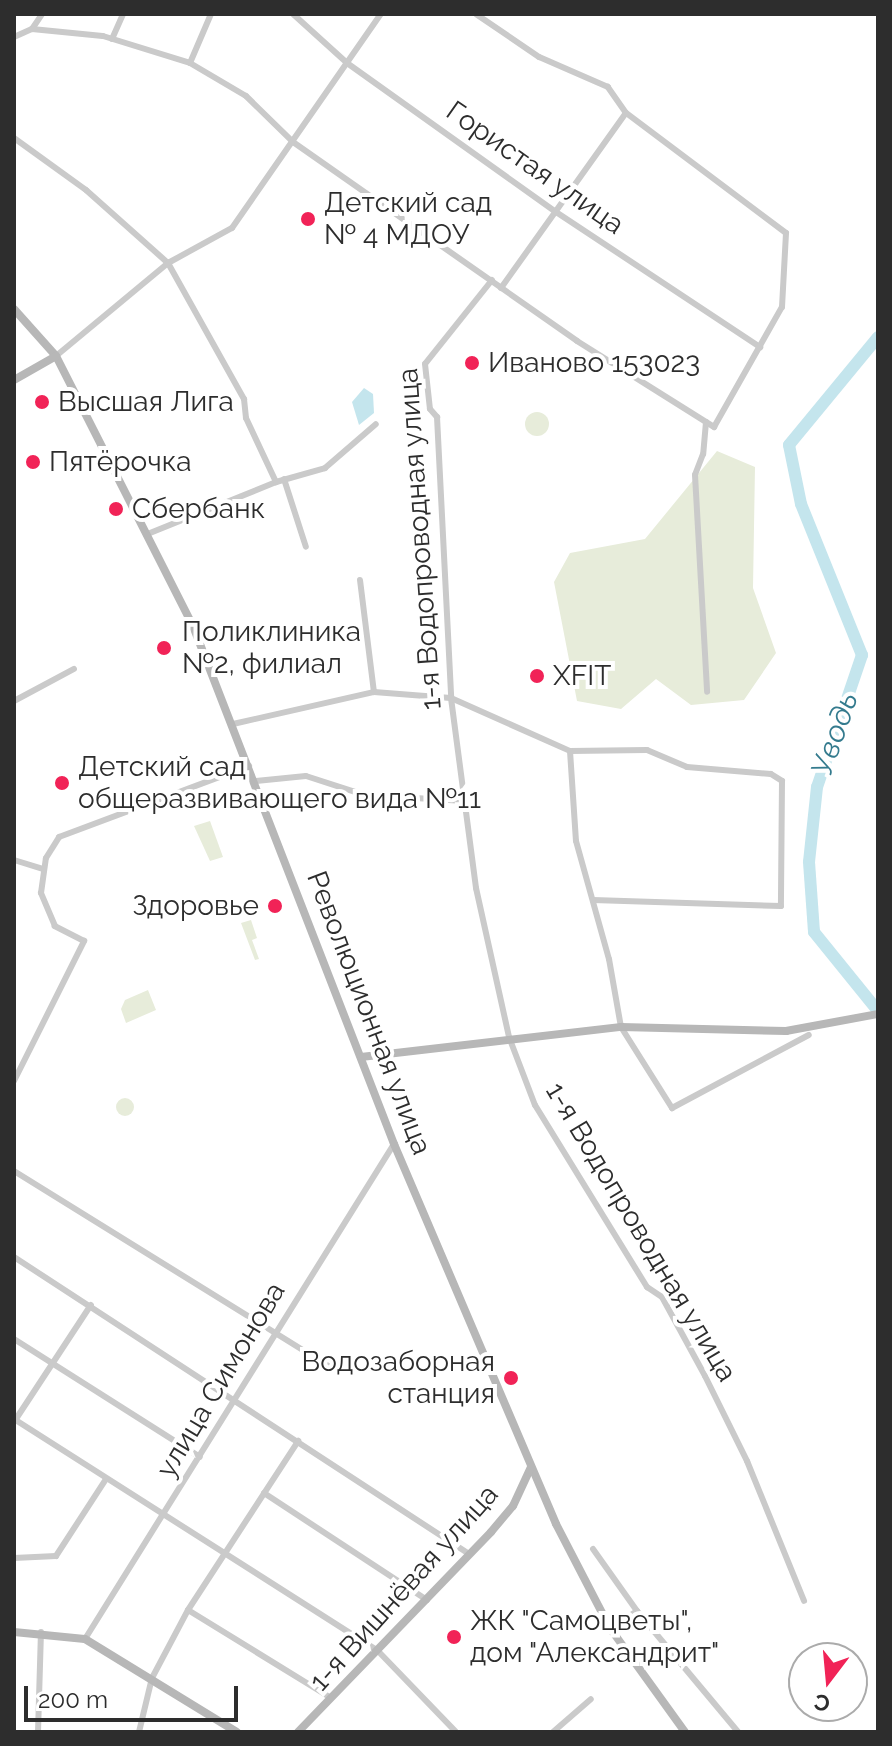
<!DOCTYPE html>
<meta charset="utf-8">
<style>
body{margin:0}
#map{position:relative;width:892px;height:1746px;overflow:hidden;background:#fff;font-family:Raleway,sans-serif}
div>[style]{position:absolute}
.green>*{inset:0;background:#e7ecda}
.round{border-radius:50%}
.water>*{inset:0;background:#c4e5ed}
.river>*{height:12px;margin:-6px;padding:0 6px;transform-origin:6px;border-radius:6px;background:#c4e5ed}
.street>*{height:6px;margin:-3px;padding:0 3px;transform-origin:3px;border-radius:3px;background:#cacaca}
.secondary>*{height:8px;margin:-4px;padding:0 4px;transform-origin:4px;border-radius:4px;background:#b7b7b7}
.dots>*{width:22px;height:22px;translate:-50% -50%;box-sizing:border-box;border:4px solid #fff;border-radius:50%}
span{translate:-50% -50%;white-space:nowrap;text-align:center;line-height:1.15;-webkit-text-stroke:8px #fff;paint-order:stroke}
.street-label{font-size:28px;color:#2d2d2d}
.poi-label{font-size:28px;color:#2d2d2d}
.left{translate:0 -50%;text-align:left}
.right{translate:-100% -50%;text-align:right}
.water-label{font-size:30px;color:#347b8e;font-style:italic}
.frame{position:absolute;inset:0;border:16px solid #2d2d2d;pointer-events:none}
.north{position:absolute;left:788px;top:1642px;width:80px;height:80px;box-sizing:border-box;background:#fff;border:2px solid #ababab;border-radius:50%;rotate:196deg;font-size:22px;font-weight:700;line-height:32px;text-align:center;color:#2d2d2d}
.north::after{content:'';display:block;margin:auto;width:28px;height:36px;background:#f12357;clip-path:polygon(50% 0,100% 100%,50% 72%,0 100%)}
.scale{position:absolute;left:24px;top:1686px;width:214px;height:36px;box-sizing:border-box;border:4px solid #2d2d2d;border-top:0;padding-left:10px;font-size:24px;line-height:28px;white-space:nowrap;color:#2d2d2d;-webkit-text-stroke:6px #fff;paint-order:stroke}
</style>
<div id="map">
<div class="green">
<div class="round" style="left:525px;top:412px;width:24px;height:24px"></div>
<div style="clip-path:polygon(717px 451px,755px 467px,753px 588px,776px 653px,744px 700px,691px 705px,656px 679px,621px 709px,577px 701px,554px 582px,570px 553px,645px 539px)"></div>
<div style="clip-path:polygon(210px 821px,223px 857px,210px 861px,194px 826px)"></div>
<div style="clip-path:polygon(251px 920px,257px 938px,252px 940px,259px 959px,255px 960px,241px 923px)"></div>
<div style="clip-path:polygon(148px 990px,156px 1010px,126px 1023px,121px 1009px,125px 1000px)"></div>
<div class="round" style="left:116px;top:1098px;width:18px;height:18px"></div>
</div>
<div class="water">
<div style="clip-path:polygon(364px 388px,373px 394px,374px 413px,359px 425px,352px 402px)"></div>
</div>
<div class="river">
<div style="left:878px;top:337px;width:140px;rotate:129.5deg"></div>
<div style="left:789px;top:445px;width:60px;rotate:78.5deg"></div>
<div style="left:801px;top:504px;width:163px;rotate:68deg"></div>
<div style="left:862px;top:655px;width:139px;rotate:108.8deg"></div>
<div style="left:817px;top:787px;width:75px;rotate:96.1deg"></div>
<div style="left:809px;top:862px;width:70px;rotate:85.9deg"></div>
<div style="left:814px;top:932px;width:102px;rotate:51deg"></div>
</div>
<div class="street">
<div style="left:293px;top:14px;width:73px;rotate:42.2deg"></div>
<div style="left:347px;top:63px;width:257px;rotate:35.5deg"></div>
<div style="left:556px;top:212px;width:245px;rotate:33.5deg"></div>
<div style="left:32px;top:29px;width:18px;rotate:-56deg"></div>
<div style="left:14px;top:37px;width:20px;rotate:-24deg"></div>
<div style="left:32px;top:29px;width:71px;rotate:5.6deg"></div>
<div style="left:103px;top:36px;width:91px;rotate:17.2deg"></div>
<div style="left:190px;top:63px;width:65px;rotate:30.5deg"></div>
<div style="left:246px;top:96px;width:66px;rotate:44.4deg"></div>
<div style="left:293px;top:142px;width:347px;rotate:35deg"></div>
<div style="left:577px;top:341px;width:162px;rotate:32.1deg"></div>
<div style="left:714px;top:427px;width:138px;rotate:-60.5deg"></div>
<div style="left:782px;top:307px;width:74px;rotate:-86.9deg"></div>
<div style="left:786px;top:233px;width:200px;rotate:-143.1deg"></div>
<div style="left:626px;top:113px;width:32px;rotate:-125deg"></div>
<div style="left:608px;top:87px;width:75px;rotate:-156.5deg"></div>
<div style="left:539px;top:57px;width:76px;rotate:-145.7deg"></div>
<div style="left:112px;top:39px;width:27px;rotate:-66deg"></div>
<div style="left:190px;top:63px;width:53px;rotate:-66.8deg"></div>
<div style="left:14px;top:138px;width:89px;rotate:35.8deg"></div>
<div style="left:86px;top:190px;width:110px;rotate:41.7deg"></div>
<div style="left:168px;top:263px;width:156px;rotate:60.8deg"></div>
<div style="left:244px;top:399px;width:19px;rotate:84deg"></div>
<div style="left:246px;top:418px;width:71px;rotate:64.9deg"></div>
<div style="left:492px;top:280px;width:107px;rotate:128.6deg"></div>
<div style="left:425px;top:364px;width:45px;rotate:83.7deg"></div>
<div style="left:430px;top:409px;width:11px;rotate:49deg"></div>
<div style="left:437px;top:417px;width:281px;rotate:87.1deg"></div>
<div style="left:451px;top:698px;width:192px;rotate:82.5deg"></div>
<div style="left:476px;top:888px;width:153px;rotate:77.5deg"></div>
<div style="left:509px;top:1037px;width:73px;rotate:69.1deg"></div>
<div style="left:535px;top:1105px;width:214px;rotate:58.4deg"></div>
<div style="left:647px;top:1287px;width:18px;rotate:34deg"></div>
<div style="left:662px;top:1297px;width:90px;rotate:61.4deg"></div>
<div style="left:705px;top:1376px;width:95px;rotate:63.7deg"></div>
<div style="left:747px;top:1461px;width:151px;rotate:67.8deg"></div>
<div style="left:501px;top:288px;width:215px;rotate:-54.5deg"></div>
<div style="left:56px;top:356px;width:146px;rotate:-39.7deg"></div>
<div style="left:168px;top:263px;width:73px;rotate:-28.7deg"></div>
<div style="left:232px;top:228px;width:261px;rotate:-55.2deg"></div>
<div style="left:706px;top:422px;width:32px;rotate:95deg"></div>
<div style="left:703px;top:454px;width:22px;rotate:111deg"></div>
<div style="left:695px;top:475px;width:217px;rotate:86.8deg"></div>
<div style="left:284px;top:479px;width:71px;rotate:72.1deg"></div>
<div style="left:150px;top:533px;width:136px;rotate:-22deg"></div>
<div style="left:276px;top:482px;width:51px;rotate:-15.9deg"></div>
<div style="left:325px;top:468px;width:67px;rotate:-40.8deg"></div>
<div style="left:360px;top:580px;width:113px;rotate:82.9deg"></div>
<div style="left:14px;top:701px;width:68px;rotate:-28.1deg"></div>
<div style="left:233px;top:724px;width:145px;rotate:-12.8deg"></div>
<div style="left:374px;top:692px;width:77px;rotate:4.5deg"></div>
<div style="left:451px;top:698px;width:130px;rotate:24deg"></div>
<div style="left:570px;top:751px;width:77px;rotate:-0.7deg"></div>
<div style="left:647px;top:750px;width:43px;rotate:23deg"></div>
<div style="left:687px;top:767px;width:84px;rotate:4.8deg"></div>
<div style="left:771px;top:774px;width:13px;rotate:32deg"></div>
<div style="left:782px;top:781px;width:125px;rotate:90.5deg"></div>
<div style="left:781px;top:906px;width:188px;rotate:-178.2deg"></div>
<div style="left:570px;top:751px;width:90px;rotate:86.2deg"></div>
<div style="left:576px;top:841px;width:123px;rotate:74.4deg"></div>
<div style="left:609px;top:959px;width:69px;rotate:80deg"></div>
<div style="left:621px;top:1027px;width:96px;rotate:57.8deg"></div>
<div style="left:672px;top:1108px;width:155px;rotate:-28.1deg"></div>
<div style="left:256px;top:781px;width:50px;rotate:-5.7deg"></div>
<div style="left:306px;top:776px;width:62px;rotate:17.9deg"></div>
<div style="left:365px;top:795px;width:100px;rotate:3.4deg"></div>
<div style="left:14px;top:860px;width:30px;rotate:17deg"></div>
<div style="left:14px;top:1081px;width:157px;rotate:-63.4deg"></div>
<div style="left:84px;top:941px;width:33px;rotate:-153deg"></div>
<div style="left:55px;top:926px;width:36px;rotate:-113deg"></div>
<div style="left:41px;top:893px;width:35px;rotate:-82deg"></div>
<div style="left:46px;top:858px;width:25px;rotate:-58deg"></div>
<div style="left:59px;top:837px;width:203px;rotate:-20.5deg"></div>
<div style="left:14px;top:1171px;width:379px;rotate:31.8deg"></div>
<div style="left:14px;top:1257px;width:543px;rotate:33.13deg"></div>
<div style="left:14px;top:1339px;width:220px;rotate:32.4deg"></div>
<div style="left:14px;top:1419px;width:432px;rotate:32.5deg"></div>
<div style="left:378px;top:1651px;width:112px;rotate:46.1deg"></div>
<div style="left:14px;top:1422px;width:140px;rotate:-56.7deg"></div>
<div style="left:264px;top:1493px;width:195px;rotate:33.3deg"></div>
<div style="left:593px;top:1549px;width:76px;rotate:54.6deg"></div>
<div style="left:637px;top:1611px;width:158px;rotate:50.1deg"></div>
<div style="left:14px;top:1558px;width:42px;rotate:-2.7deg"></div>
<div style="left:56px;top:1556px;width:92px;rotate:-57deg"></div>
<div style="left:188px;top:1610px;width:168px;rotate:31.6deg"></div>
<div style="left:610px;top:1628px;width:32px;rotate:-32deg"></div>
<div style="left:85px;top:1639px;width:584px;rotate:-58.03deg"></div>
<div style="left:38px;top:1732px;width:100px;rotate:-88.3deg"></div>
<div style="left:139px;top:1732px;width:56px;rotate:-76.5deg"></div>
<div style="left:152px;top:1678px;width:77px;rotate:-62.1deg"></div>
<div style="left:188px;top:1610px;width:202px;rotate:-56.9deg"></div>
<div style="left:553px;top:1732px;width:50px;rotate:-41deg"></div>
</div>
<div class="secondary">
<div style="left:14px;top:309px;width:63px;rotate:48.2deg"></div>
<div style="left:56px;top:356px;width:303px;rotate:63.1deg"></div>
<div style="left:193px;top:626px;width:556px;rotate:68.79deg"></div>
<div style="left:394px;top:1144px;width:413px;rotate:66.9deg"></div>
<div style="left:556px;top:1524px;width:117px;rotate:62.6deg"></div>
<div style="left:610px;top:1628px;width:128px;rotate:54.2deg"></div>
<div style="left:14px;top:380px;width:48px;rotate:-29.7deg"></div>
<div style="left:361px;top:1057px;width:262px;rotate:-6.6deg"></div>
<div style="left:621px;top:1027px;width:165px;rotate:1.4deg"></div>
<div style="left:786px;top:1031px;width:94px;rotate:-10.5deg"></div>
<div style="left:14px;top:1632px;width:71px;rotate:5.6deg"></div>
<div style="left:85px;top:1639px;width:178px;rotate:31.5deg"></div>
<div style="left:298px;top:1732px;width:278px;rotate:-46deg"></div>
<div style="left:491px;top:1532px;width:34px;rotate:-50deg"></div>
<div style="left:513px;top:1506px;width:43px;rotate:-65.2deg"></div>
</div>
<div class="dots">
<div style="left:308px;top:219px;background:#f12357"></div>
<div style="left:472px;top:363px;background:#f12357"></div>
<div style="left:42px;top:402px;background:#f12357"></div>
<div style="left:33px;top:462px;background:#f12357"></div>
<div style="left:116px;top:509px;background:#f12357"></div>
<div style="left:164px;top:648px;background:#f12357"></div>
<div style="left:537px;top:676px;background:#f12357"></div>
<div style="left:62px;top:783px;background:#f12357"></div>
<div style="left:275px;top:906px;background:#f12357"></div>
<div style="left:511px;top:1378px;background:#f12357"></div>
<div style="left:454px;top:1637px;background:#f12357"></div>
</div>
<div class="street-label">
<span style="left:535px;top:168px;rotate:35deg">Гористая улица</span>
<span style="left:420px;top:539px;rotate:-94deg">1-я Водопроводная улица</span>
<span style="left:369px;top:1013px;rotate:69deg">Революционная улица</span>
<span style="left:641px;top:1232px;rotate:59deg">1-я Водопроводная улица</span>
<span style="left:221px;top:1380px;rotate:-59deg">улица Симонова</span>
<span style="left:404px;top:1588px;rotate:-48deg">1-я Вишнёвая улица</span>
</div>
<div class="poi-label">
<span class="left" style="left:324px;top:219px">Детский сад<br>№ 4 МДОУ</span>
<span class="left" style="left:488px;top:363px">Иваново 153023</span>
<span class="left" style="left:58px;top:402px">Высшая Лига</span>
<span class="left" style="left:49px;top:462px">Пятёрочка</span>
<span class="left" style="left:132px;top:509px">Сбербанк</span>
<span class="left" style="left:182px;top:648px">Поликлиника<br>№2, филиал</span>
<span class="left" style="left:553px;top:676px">XFIT</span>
<span class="left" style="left:78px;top:783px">Детский сад<br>общеразвивающего вида №11</span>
<span class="right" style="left:259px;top:906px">Здоровье</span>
<span class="right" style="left:495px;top:1378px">Водозаборная<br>станция</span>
<span class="left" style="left:470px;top:1637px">ЖК "Самоцветы",<br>дом "Александрит"</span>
</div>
<div class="water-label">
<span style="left:835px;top:734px;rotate:-71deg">Уводь</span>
</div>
<div class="frame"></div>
<div class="north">С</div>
<div class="scale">200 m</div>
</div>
